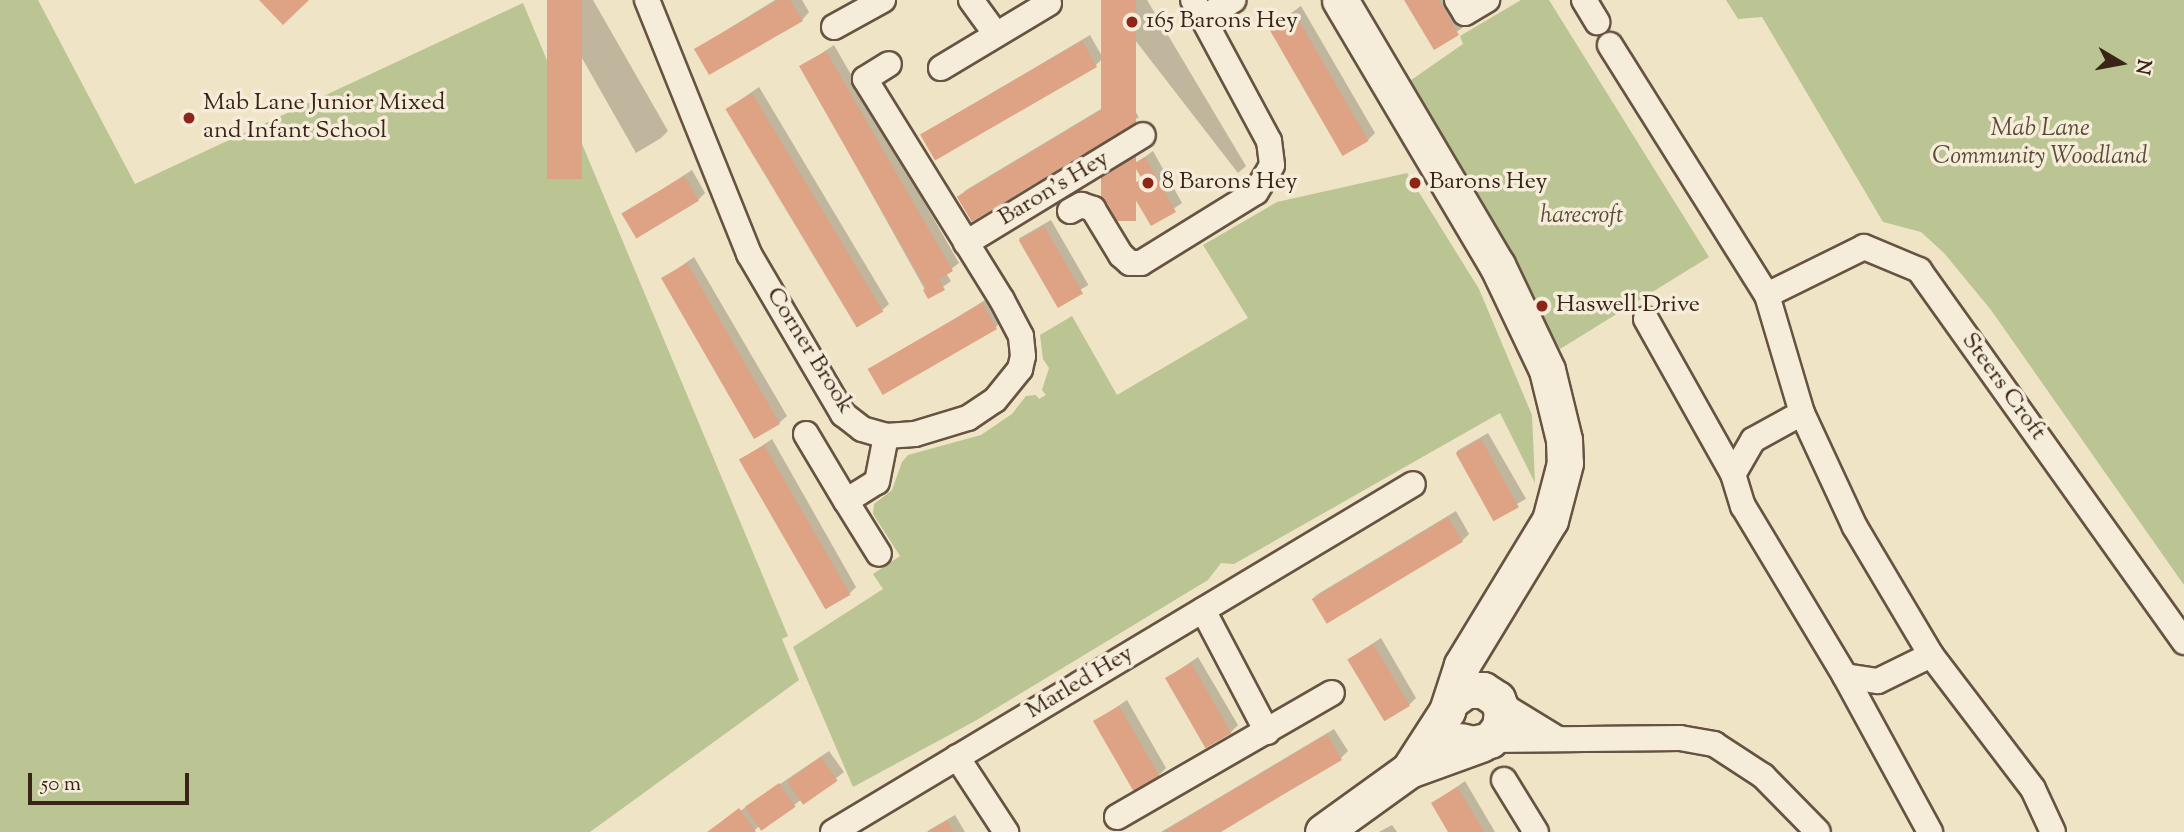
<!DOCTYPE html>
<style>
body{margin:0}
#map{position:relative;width:2184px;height:832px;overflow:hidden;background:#efe4c5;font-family:"Sorts Mill Goudy",serif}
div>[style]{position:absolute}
.green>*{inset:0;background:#bbc493}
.shadow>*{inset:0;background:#0003;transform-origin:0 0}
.building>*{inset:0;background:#dea385;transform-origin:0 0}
.roads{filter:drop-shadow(2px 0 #675342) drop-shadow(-2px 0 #675342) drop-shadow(0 2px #675342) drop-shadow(0 -2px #675342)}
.street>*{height:24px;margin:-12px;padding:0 12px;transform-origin:12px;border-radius:12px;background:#f5edd9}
.secondary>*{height:35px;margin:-17.5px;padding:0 17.5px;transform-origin:17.5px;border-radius:17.5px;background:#f5edd9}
.dots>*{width:19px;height:19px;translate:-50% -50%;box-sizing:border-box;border:4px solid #f5edd9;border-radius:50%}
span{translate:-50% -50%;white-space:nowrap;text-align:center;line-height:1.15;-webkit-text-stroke:7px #f5edd9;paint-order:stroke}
.poi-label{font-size:24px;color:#3a2317}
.left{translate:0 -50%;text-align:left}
.park-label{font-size:24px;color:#5a4b36;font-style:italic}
.street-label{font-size:24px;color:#3a2317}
.north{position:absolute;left:2086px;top:28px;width:70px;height:70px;-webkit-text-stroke:5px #f5edd9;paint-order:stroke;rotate:100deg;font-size:19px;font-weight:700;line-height:28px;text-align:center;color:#3a2317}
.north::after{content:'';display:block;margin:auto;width:24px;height:32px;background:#3a2317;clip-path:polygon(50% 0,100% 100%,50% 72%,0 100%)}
.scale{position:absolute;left:28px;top:773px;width:161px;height:32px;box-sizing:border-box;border:4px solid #3a2317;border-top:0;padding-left:9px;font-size:21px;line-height:24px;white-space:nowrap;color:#3a2317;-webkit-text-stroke:5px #f5edd9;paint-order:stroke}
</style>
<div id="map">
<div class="green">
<div style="clip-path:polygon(0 0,38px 0,135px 184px,523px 3px,788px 636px,782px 639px,799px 680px,590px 832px,0 832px)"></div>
<div style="clip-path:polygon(1521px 0,1549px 0,1709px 257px,1560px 349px,1404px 85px,1463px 44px,1460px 36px)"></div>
<div style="clip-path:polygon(1726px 0,2184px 0,2184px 585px,1991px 310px,1944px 253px,1921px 232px,1883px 222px,1762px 17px,1738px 19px)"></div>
<div style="clip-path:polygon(1407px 173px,1479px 289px,1532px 415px,1535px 483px,1500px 413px,1234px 564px,1221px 563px,1208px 580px,975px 721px,853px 787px,793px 647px,883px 589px,873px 574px,900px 556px,873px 514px,874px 504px,892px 490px,902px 462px,908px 455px,981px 435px,1012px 414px,1026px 396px,1036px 395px,1039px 399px,1046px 395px,1042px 390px,1049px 368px,1043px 359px,1040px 335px,1072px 316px,1117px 395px,1248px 318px,1203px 245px,1277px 202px)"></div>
</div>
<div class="shadow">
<div style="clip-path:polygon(549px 0,593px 0,668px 131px,661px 138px,636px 153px)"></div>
<div style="clip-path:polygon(775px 0,802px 0,809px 12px,802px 20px,696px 49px)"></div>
<div style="clip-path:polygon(1104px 0,1147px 0,1246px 166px,1238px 173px)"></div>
<div style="clip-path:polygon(1406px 0,1450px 0,1465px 26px,1434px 48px)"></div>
<div style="clip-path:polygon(1301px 6px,1375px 133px,1368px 140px,1270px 28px)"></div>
<div style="clip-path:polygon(1090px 35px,1103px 58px,1096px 65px,937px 159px,923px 136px,931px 129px)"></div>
<div style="clip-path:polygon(834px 45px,959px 263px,946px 273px,951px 281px,929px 297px,801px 67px)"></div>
<div style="clip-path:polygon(759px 87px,889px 304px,881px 311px,727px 109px)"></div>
<div style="left:1125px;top:94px;width:27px;height:7px;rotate:59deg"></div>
<div style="clip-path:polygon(1116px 100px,1130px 125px,959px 197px,966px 190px)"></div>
<div style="clip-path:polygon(1153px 151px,1182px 203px,1151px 224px,1131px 187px,1143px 177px,1135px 164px)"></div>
<div style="clip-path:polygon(692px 170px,705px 193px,698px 200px,624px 214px)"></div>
<div style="left:1051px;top:220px;width:75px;height:37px;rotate:60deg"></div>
<div style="clip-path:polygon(694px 257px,787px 416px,779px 423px,663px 279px)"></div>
<div style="clip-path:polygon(990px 297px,1003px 320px,996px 327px,870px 371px)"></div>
<div style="left:1488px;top:433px;width:76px;height:36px;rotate:60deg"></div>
<div style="clip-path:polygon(772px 439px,856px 587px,849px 594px,741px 460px)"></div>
<div style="clip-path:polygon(1456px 511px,1469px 534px,1462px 541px,1313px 597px)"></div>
<div style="clip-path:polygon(1381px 638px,1416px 698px,1409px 705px,1349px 659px)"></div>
<div style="clip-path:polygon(1198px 657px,1238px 725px,1231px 732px,1167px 678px)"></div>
<div style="clip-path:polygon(1127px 700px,1166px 768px,1159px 775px,1096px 721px)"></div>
<div style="clip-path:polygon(1334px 729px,1348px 751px,1341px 758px,1217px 832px,1161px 832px)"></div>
<div style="clip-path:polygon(829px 751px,844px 772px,804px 803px,802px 799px,763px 829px,760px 825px,753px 832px,709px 832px)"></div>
<div style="clip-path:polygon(1465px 781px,1495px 832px,1451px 832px,1434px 803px)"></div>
<div style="clip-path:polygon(955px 815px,965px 832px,927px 832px,929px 830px)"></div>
<div style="clip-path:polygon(1392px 825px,1397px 832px,1379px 832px)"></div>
</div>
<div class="building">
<div style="clip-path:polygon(259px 0,309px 0,283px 25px)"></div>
<div style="left:547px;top:0;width:35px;height:179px"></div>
<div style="clip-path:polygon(778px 0,790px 0,803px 21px,709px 75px,694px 49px)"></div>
<div style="left:1101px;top:0;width:35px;height:221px"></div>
<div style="clip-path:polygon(1404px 0,1439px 0,1459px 35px,1434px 50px)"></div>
<div style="left:1294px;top:12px;width:149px;height:30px;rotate:60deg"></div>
<div style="left:1082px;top:41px;width:30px;height:187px;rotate:60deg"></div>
<div style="clip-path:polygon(826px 51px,953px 271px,939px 279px,945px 290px,928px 299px,923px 290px,926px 288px,799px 66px)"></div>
<div style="left:752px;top:93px;width:255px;height:31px;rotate:59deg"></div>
<div style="left:1118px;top:100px;width:29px;height:188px;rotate:59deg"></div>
<div style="clip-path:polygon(1145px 157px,1176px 212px,1151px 226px,1128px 187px,1142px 179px,1133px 164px)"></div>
<div style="left:684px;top:176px;width:29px;height:73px;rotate:59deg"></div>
<div style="left:1044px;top:226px;width:78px;height:29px;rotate:60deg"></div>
<div style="left:687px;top:263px;width:186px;height:30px;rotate:60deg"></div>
<div style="left:982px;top:303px;width:30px;height:132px;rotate:60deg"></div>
<div style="left:1481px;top:439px;width:78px;height:29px;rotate:61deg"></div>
<div style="left:764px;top:445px;width:173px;height:29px;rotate:60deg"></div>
<div style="left:1448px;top:517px;width:29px;height:159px;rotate:59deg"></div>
<div style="left:1373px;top:644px;width:72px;height:30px;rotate:59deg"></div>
<div style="left:1191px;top:663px;width:81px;height:30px;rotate:60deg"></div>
<div style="left:1119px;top:706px;width:81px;height:30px;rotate:60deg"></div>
<div style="clip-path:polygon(1327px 734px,1342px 760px,1279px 797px,1221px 832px,1163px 832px)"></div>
<div style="left:821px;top:757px;width:29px;height:42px;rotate:55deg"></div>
<div style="left:779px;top:783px;width:29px;height:42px;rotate:55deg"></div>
<div style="clip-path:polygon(1457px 787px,1467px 803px,1484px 832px,1448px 832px,1431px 803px)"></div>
<div style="clip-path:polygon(739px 808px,756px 832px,707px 832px,722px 821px)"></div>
<div style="clip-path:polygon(947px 821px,954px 832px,928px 832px)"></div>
</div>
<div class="roads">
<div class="street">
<div style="left:647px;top:0;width:274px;rotate:68.1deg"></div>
<div style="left:749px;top:254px;width:186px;rotate:59.6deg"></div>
<div style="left:843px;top:414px;width:24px;rotate:38deg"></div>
<div style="left:862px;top:429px;width:25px;rotate:16deg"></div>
<div style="left:886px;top:436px;width:29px;rotate:-4deg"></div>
<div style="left:915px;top:434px;width:55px;rotate:-16.8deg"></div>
<div style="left:968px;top:418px;width:32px;rotate:-34deg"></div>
<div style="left:995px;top:400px;width:40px;rotate:-51deg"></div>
<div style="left:1020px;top:369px;width:13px;rotate:-77deg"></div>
<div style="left:1023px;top:356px;width:20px;rotate:-96deg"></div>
<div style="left:1021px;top:336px;width:41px;rotate:-117.8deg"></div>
<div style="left:1002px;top:300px;width:260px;rotate:-121.8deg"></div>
<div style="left:865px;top:79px;width:28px;rotate:-32deg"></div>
<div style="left:971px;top:0;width:41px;rotate:54deg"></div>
<div style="left:1457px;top:0;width:15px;rotate:58deg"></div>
<div style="left:1465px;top:13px;width:26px;rotate:-31deg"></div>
<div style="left:1584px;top:0;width:26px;rotate:59deg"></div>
<div style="left:1204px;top:17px;width:34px;rotate:-30deg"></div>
<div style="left:834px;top:27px;width:56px;rotate:-28.9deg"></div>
<div style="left:1610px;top:45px;width:295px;rotate:57.9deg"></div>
<div style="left:1767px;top:295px;width:123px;rotate:73.5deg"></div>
<div style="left:1802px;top:413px;width:126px;rotate:65.1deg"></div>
<div style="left:1855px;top:527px;width:149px;rotate:59.3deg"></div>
<div style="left:1931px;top:655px;width:168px;rotate:52.7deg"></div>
<div style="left:2033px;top:789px;width:47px;rotate:65.1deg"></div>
<div style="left:941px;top:68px;width:126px;rotate:-31deg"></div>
<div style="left:1070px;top:211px;width:13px;rotate:-29deg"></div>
<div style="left:1081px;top:205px;width:13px;rotate:18deg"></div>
<div style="left:1093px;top:209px;width:54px;rotate:58.7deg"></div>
<div style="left:1121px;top:255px;width:12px;rotate:42deg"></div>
<div style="left:1130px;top:263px;width:11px"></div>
<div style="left:1141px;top:263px;width:135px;rotate:-31.7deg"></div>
<div style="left:1256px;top:192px;width:31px;rotate:-59deg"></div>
<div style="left:1272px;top:165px;width:24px;rotate:-97deg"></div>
<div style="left:1269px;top:141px;width:160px;rotate:-118.3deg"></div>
<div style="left:966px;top:243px;width:207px;rotate:-31.4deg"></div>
<div style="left:1767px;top:295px;width:108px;rotate:-26.3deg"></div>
<div style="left:1864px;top:247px;width:60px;rotate:22.7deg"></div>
<div style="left:1919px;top:270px;width:457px;rotate:54.5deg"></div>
<div style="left:1646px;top:319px;width:178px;rotate:60.7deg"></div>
<div style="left:1802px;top:413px;width:56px;rotate:151.1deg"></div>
<div style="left:1753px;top:440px;width:39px;rotate:120deg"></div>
<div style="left:1733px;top:474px;width:34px;rotate:73deg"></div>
<div style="left:1743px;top:506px;width:198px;rotate:59deg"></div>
<div style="left:1845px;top:676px;width:33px;rotate:9deg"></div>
<div style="left:1878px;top:681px;width:59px;rotate:-26.1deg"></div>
<div style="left:806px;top:434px;width:78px;rotate:59.2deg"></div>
<div style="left:846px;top:501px;width:36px;rotate:-32deg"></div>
<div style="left:877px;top:482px;width:47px;rotate:-78.9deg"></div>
<div style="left:846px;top:501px;width:62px;rotate:58.1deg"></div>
<div style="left:1203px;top:610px;width:138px;rotate:62.3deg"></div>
<div style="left:1845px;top:676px;width:178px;rotate:61.4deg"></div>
<div style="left:1499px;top:703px;width:69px;rotate:31.4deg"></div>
<div style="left:1490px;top:740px;width:190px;rotate:-0.6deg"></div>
<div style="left:1680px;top:738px;width:35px;rotate:10deg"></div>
<div style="left:1714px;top:744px;width:59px;rotate:33.1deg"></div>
<div style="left:1763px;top:776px;width:78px;rotate:45.5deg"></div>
<div style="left:957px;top:757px;width:90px;rotate:56.8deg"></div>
<div style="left:1504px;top:780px;width:61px;rotate:58.4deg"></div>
<div style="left:1117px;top:817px;width:248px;rotate:-30deg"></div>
<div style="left:833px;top:832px;width:676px;rotate:-30.96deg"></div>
</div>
<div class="secondary">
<div style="left:1340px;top:0;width:308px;rotate:59.4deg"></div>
<div style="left:1497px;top:265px;width:116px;rotate:64.5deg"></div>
<div style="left:1547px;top:370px;width:72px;rotate:76.3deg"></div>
<div style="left:1564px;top:440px;width:23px;rotate:88deg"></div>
<div style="left:1565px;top:463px;width:59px;rotate:104.7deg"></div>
<div style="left:1550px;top:520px;width:170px;rotate:121.3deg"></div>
<div style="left:1462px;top:665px;width:48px;rotate:108.1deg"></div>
<div style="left:1447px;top:711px;width:70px;rotate:122.8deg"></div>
<div style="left:1452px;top:700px;width:17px;rotate:-36deg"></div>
<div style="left:1466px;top:690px;width:17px"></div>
<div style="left:1483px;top:690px;width:17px;rotate:33deg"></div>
<div style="left:1497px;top:699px;width:13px;rotate:67deg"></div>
<div style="left:1502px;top:711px;width:16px;rotate:97deg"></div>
<div style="left:1500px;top:727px;width:16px;rotate:128deg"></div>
<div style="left:1490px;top:740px;width:18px;rotate:167deg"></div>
<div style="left:1472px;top:744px;width:11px;rotate:-165deg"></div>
<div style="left:1323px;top:832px;width:106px;rotate:-35.8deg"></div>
<div style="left:1409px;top:770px;width:77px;rotate:-19.9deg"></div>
</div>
</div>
<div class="dots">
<div style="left:1132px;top:22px;background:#8f2418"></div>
<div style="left:189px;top:118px;background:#8f2418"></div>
<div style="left:1148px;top:183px;background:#8f2418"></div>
<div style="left:1415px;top:183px;background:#8f2418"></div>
<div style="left:1542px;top:306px;background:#8f2418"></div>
</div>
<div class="poi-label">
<span class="left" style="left:1146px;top:22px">165 Barons Hey</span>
<span class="left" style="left:203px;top:118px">Mab Lane Junior Mixed<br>and Infant School</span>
<span class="left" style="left:1162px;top:183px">8 Barons Hey</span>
<span class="left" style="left:1429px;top:183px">Barons Hey</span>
<span class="left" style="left:1556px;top:306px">Haswell Drive</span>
</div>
<div class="park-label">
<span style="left:2040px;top:144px">Mab Lane<br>Community Woodland</span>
<span style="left:1582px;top:217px">harecroft</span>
</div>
<div class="street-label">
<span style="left:1054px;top:189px;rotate:-31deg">Baron's Hey</span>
<span style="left:809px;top:351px;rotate:58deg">Corner Brook</span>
<span style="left:2003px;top:387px;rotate:54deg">Steers Croft</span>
<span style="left:1080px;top:683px;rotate:-31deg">Marled Hey</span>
</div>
<div class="north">N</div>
<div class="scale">50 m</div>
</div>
